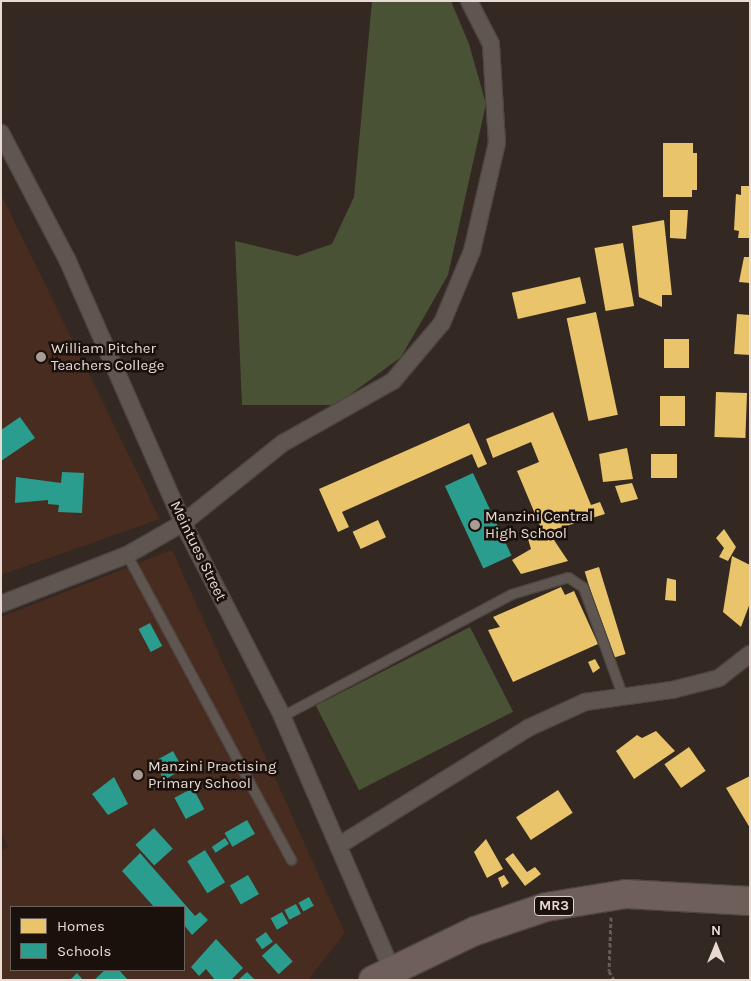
<!DOCTYPE html>
<style>
body{margin:0}
#map{position:relative;width:751px;height:981px;overflow:hidden;background:#332822;font-family:Karla,sans-serif}
div>[style]{position:absolute}
.built>*{inset:0;background:#472c1f}
.green>*{inset:0;background:#4a5236;transform-origin:0 0}
.homes>*{inset:0;background:#e9c46a;transform-origin:0 0}
.schools>*{inset:0;background:#2a9d8f;transform-origin:0 0}
.path>*{height:3px;margin-top:-1.5px;transform-origin:0;background:repeating-linear-gradient(90deg,#655d58 0 4px,transparent 0 6.5px)}
.roads{filter:drop-shadow(1px 0 #4f4540) drop-shadow(-1px 0 #4f4540) drop-shadow(0 1px #4f4540) drop-shadow(0 -1px #4f4540)}
.service>*{height:9px;margin:-4.5px;padding:0 4.5px;transform-origin:4.5px;border-radius:4.5px;background:#5f5652}
.minor>*{height:16px;margin:-8px;padding:0 8px;transform-origin:8px;border-radius:8px;background:#5f5652}
.trunk>*{height:28px;margin:-14px;padding:0 14px;transform-origin:14px;border-radius:14px;background:#6e5f5a}
.dots>*{width:14px;height:14px;translate:-50% -50%;box-sizing:border-box;border:2px solid #1b110c;border-radius:50%}
span{translate:-50% -50%;white-space:nowrap;text-align:center;line-height:1.15;-webkit-text-stroke:5px #1b110c;paint-order:stroke}
.shield-label span{padding:1px 4px;background:#1b110c;border:1px solid;border-radius:4px;-webkit-text-stroke-width:0}
.shield-label{font-size:14px;color:#e9dad3;font-weight:700}
.poi-label{font-size:15px;color:#e9dad3}
.left{translate:0 -50%;text-align:left}
.street-label{font-size:15px;color:#e9dad3}
.frame{position:absolute;inset:0;border:2px solid #e9dad3;pointer-events:none}
.legend{position:absolute;left:10px;top:906px;width:175px;height:65px;box-sizing:border-box;background:#1b110c;border:1px solid #6d615c;margin:0;padding:6px 9px;list-style:none;font-size:15px;color:#e9dad3}
.legend li{display:flex;align-items:center;gap:10px;height:25px}
.legend b{width:25px;border:1px solid #6d615c}
.north{position:absolute;left:691px;top:921px;width:50px;height:50px;-webkit-text-stroke:4px #1b110c;paint-order:stroke;rotate:0deg;font-size:14px;font-weight:700;line-height:20px;text-align:center;color:#e9dad3}
.north::after{content:'';display:block;margin:auto;width:18px;height:22px;background:#e9dad3;clip-path:polygon(50% 0,100% 100%,50% 72%,0 100%)}
</style>
<div id="map">
<div class="built">
<div style="clip-path:polygon(1px 194px,160px 519px,1px 575px)"></div>
<div style="clip-path:polygon(evenodd,172px 550px,345px 933px,308px 980px,1px 980px,1px 851px,8px 847px,1px 832px,1px 617px,172px 550px,11px 907px,184px 907px,184px 970px,11px 970px,11px 907px)"></div>
</div>
<div class="green">
<div style="clip-path:polygon(372px 1px,451px 1px,469px 44px,486px 104px,448px 275px,401px 357px,336px 405px,242px 405px,235px 241px,297px 256px,332px 244px,354px 197px)"></div>
<div style="left:470px;top:627px;width:95px;height:173px;rotate:63deg"></div>
</div>
<div class="homes">
<div style="clip-path:polygon(663px 143px,693px 143px,693px 153px,697px 153px,697px 190px,692px 190px,692px 197px,663px 197px)"></div>
<div style="clip-path:polygon(741px 186px,750px 186px,750px 238px,738px 238px,739px 231px,734px 230px,736px 194px,741px 195px)"></div>
<div style="clip-path:polygon(670px 210px,688px 210px,686px 239px,670px 238px)"></div>
<div style="clip-path:polygon(664px 220px,672px 295px,662px 295px,662px 307px,639px 297px,632px 226px)"></div>
<div style="left:623px;top:243px;width:64px;height:29px;rotate:80deg"></div>
<div style="clip-path:polygon(744px 257px,750px 257px,750px 283px,739px 282px)"></div>
<div style="left:580px;top:277px;width:27px;height:70px;rotate:77deg"></div>
<div style="left:596px;top:312px;width:105px;height:30px;rotate:78deg"></div>
<div style="clip-path:polygon(737px 314px,750px 315px,750px 355px,734px 354px)"></div>
<div style="left:664px;top:339px;width:25px;height:29px"></div>
<div style="left:716px;top:392px;width:31px;height:45px;rotate:2deg"></div>
<div style="left:660px;top:396px;width:25px;height:30px"></div>
<div style="clip-path:polygon(553px 412px,591px 505px,600px 502px,605px 514px,543px 533px,517px 471px,539px 462px,531px 442px,493px 458px,486px 439px)"></div>
<div style="clip-path:polygon(469px 423px,487px 464px,478px 468px,472px 454px,342px 512px,349px 527px,338px 532px,319px 489px)"></div>
<div style="clip-path:polygon(627px 448px,633px 479px,603px 482px,599px 454px)"></div>
<div style="left:651px;top:454px;width:26px;height:24px"></div>
<div style="clip-path:polygon(632px 483px,638px 499px,621px 503px,615px 486px)"></div>
<div style="left:378px;top:520px;width:19px;height:28px;rotate:65deg"></div>
<div style="clip-path:polygon(724px 529px,736px 547px,728px 561px,719px 557px,724px 548px,716px 538px)"></div>
<div style="clip-path:polygon(550px 534px,568px 561px,521px 574px,512px 560px,531px 549px,528px 539px)"></div>
<div style="clip-path:polygon(732px 556px,750px 565px,750px 603px,741px 627px,723px 612px)"></div>
<div style="left:599px;top:567px;width:91px;height:15px;rotate:73deg"></div>
<div style="clip-path:polygon(667px 578px,676px 580px,676px 601px,665px 600px)"></div>
<div style="clip-path:polygon(561px 587px,565px 595px,574px 591px,598px 644px,513px 682px,488px 630px,500px 627px,493px 617px)"></div>
<div style="clip-path:polygon(595px 659px,600px 668px,593px 673px,588px 662px)"></div>
<div style="clip-path:polygon(656px 731px,675px 751px,634px 779px,616px 751px,637px 735px,642px 738px)"></div>
<div style="left:689px;top:747px;width:29px;height:30px;rotate:55deg"></div>
<div style="clip-path:polygon(750px 776px,750px 828px,726px 788px)"></div>
<div style="left:558px;top:790px;width:27px;height:50px;rotate:57deg"></div>
<div style="clip-path:polygon(486px 839px,503px 869px,487px 878px,474px 852px)"></div>
<div style="clip-path:polygon(513px 853px,527px 872px,535px 867px,541px 874px,525px 886px,505px 859px)"></div>
<div style="clip-path:polygon(504px 875px,509px 883px,502px 888px,498px 878px)"></div>
</div>
<div class="schools">
<div style="clip-path:polygon(20px 417px,35px 438px,1px 461px,1px 430px)"></div>
<div style="clip-path:polygon(62px 472px,84px 473px,82px 513px,58px 512px,59px 505px,48px 504px,48px 500px,15px 503px,16px 477px,61px 483px)"></div>
<div style="left:473px;top:473px;width:91px;height:31px;rotate:65deg"></div>
<div style="left:150px;top:623px;width:26px;height:13px;rotate:62deg"></div>
<div style="left:173px;top:751px;width:21px;height:22px;rotate:61deg"></div>
<div style="clip-path:polygon(114px 777px,128px 804px,108px 815px,92px 794px)"></div>
<div style="left:193px;top:788px;width:24px;height:21px;rotate:62deg"></div>
<div style="left:247px;top:820px;width:16px;height:26px;rotate:60deg"></div>
<div style="left:154px;top:828px;width:28px;height:25px;rotate:48deg"></div>
<div style="left:225px;top:838px;width:7px;height:16px;rotate:56deg"></div>
<div style="left:205px;top:850px;width:38px;height:21px;rotate:58deg"></div>
<div style="clip-path:polygon(140px 853px,195px 916px,200px 912px,208px 920px,192px 935px,184px 925px,184px 907px,154px 907px,122px 871px)"></div>
<div style="left:248px;top:875px;width:22px;height:21px;rotate:60deg"></div>
<div style="left:309px;top:897px;width:10px;height:12px;rotate:61deg"></div>
<div style="left:296px;top:904px;width:11px;height:13px;rotate:63deg"></div>
<div style="left:282px;top:912px;width:13px;height:13px;rotate:61deg"></div>
<div style="left:266px;top:932px;width:12px;height:13px;rotate:55deg"></div>
<div style="clip-path:polygon(216px 939px,243px 968px,231px 980px,215px 980px,206px 969px,199px 976px,191px 967px)"></div>
<div style="left:276px;top:943px;width:25px;height:19px;rotate:48deg"></div>
<div style="clip-path:polygon(105px 970px,119px 970px,128px 980px,94px 980px)"></div>
<div style="clip-path:polygon(247px 972px,255px 980px,238px 980px)"></div>
<div style="clip-path:polygon(77px 973px,83px 980px,70px 980px)"></div>
</div>
<div class="path">
<div style="left:611px;top:917px;width:54px;rotate:92.1deg"></div>
<div style="left:609px;top:971px;width:10px;rotate:61deg"></div>
</div>
<div class="roads">
<div class="service">
<div style="left:127px;top:555px;width:346px;rotate:61.7deg"></div>
<div style="left:282px;top:716px;width:259px;rotate:-28deg"></div>
<div style="left:511px;top:594px;width:59px;rotate:-16.6deg"></div>
<div style="left:568px;top:577px;width:18px;rotate:34deg"></div>
<div style="left:583px;top:587px;width:117px;rotate:70deg"></div>
</div>
<div class="minor">
<div style="left:1px;top:133px;width:142px;rotate:62.4deg"></div>
<div style="left:67px;top:259px;width:288px;rotate:66.3deg"></div>
<div style="left:183px;top:523px;width:217px;rotate:62.8deg"></div>
<div style="left:282px;top:716px;width:277px;rotate:66.6deg"></div>
<div style="left:1px;top:604px;width:135px;rotate:-21.3deg"></div>
<div style="left:127px;top:555px;width:64px;rotate:-29.7deg"></div>
<div style="left:183px;top:523px;width:128px;rotate:-38.7deg"></div>
<div style="left:283px;top:443px;width:126px;rotate:-29.4deg"></div>
<div style="left:393px;top:381px;width:76px;rotate:-49.8deg"></div>
<div style="left:442px;top:323px;width:78px;rotate:-67.4deg"></div>
<div style="left:472px;top:251px;width:111px;rotate:-77deg"></div>
<div style="left:497px;top:143px;width:99px;rotate:-93.5deg"></div>
<div style="left:491px;top:44px;width:48px;rotate:-117.1deg"></div>
<div style="left:338px;top:846px;width:224px;rotate:-31.8deg"></div>
<div style="left:528px;top:728px;width:63px;rotate:-24.5deg"></div>
<div style="left:585px;top:702px;width:88px;rotate:-7.9deg"></div>
<div style="left:672px;top:690px;width:49px;rotate:-14.3deg"></div>
<div style="left:719px;top:678px;width:39px;rotate:-38deg"></div>
</div>
<div class="trunk">
<div style="left:373px;top:980px;width:113px;rotate:-25.7deg"></div>
<div style="left:475px;top:931px;width:75px;rotate:-18.7deg"></div>
<div style="left:546px;top:907px;width:81px;rotate:-9.2deg"></div>
<div style="left:626px;top:894px;width:124px;rotate:3.2deg"></div>
</div>
</div>
<div class="dots">
<div style="left:41px;top:357px;background:#a99c95"></div>
<div style="left:475px;top:525px;background:#a99c95"></div>
<div style="left:138px;top:775px;background:#a99c95"></div>
</div>
<div class="shield-label">
<span style="left:554px;top:906px">MR3</span>
</div>
<div class="poi-label">
<span class="left" style="left:51px;top:357px">William Pitcher<br>Teachers College</span>
<span class="left" style="left:485px;top:525px">Manzini Central<br>High School</span>
<span class="left" style="left:148px;top:775px">Manzini Practising<br>Primary School</span>
</div>
<div class="street-label">
<span style="left:198px;top:551px;rotate:64deg">Meintues Street</span>
</div>
<div class="frame"></div>
<ul class="legend">
<li><b style="height:14px;background:#e9c46a"></b>Homes</li>
<li><b style="height:14px;background:#2a9d8f"></b>Schools</li>
</ul>
<div class="north">N</div>
</div>
